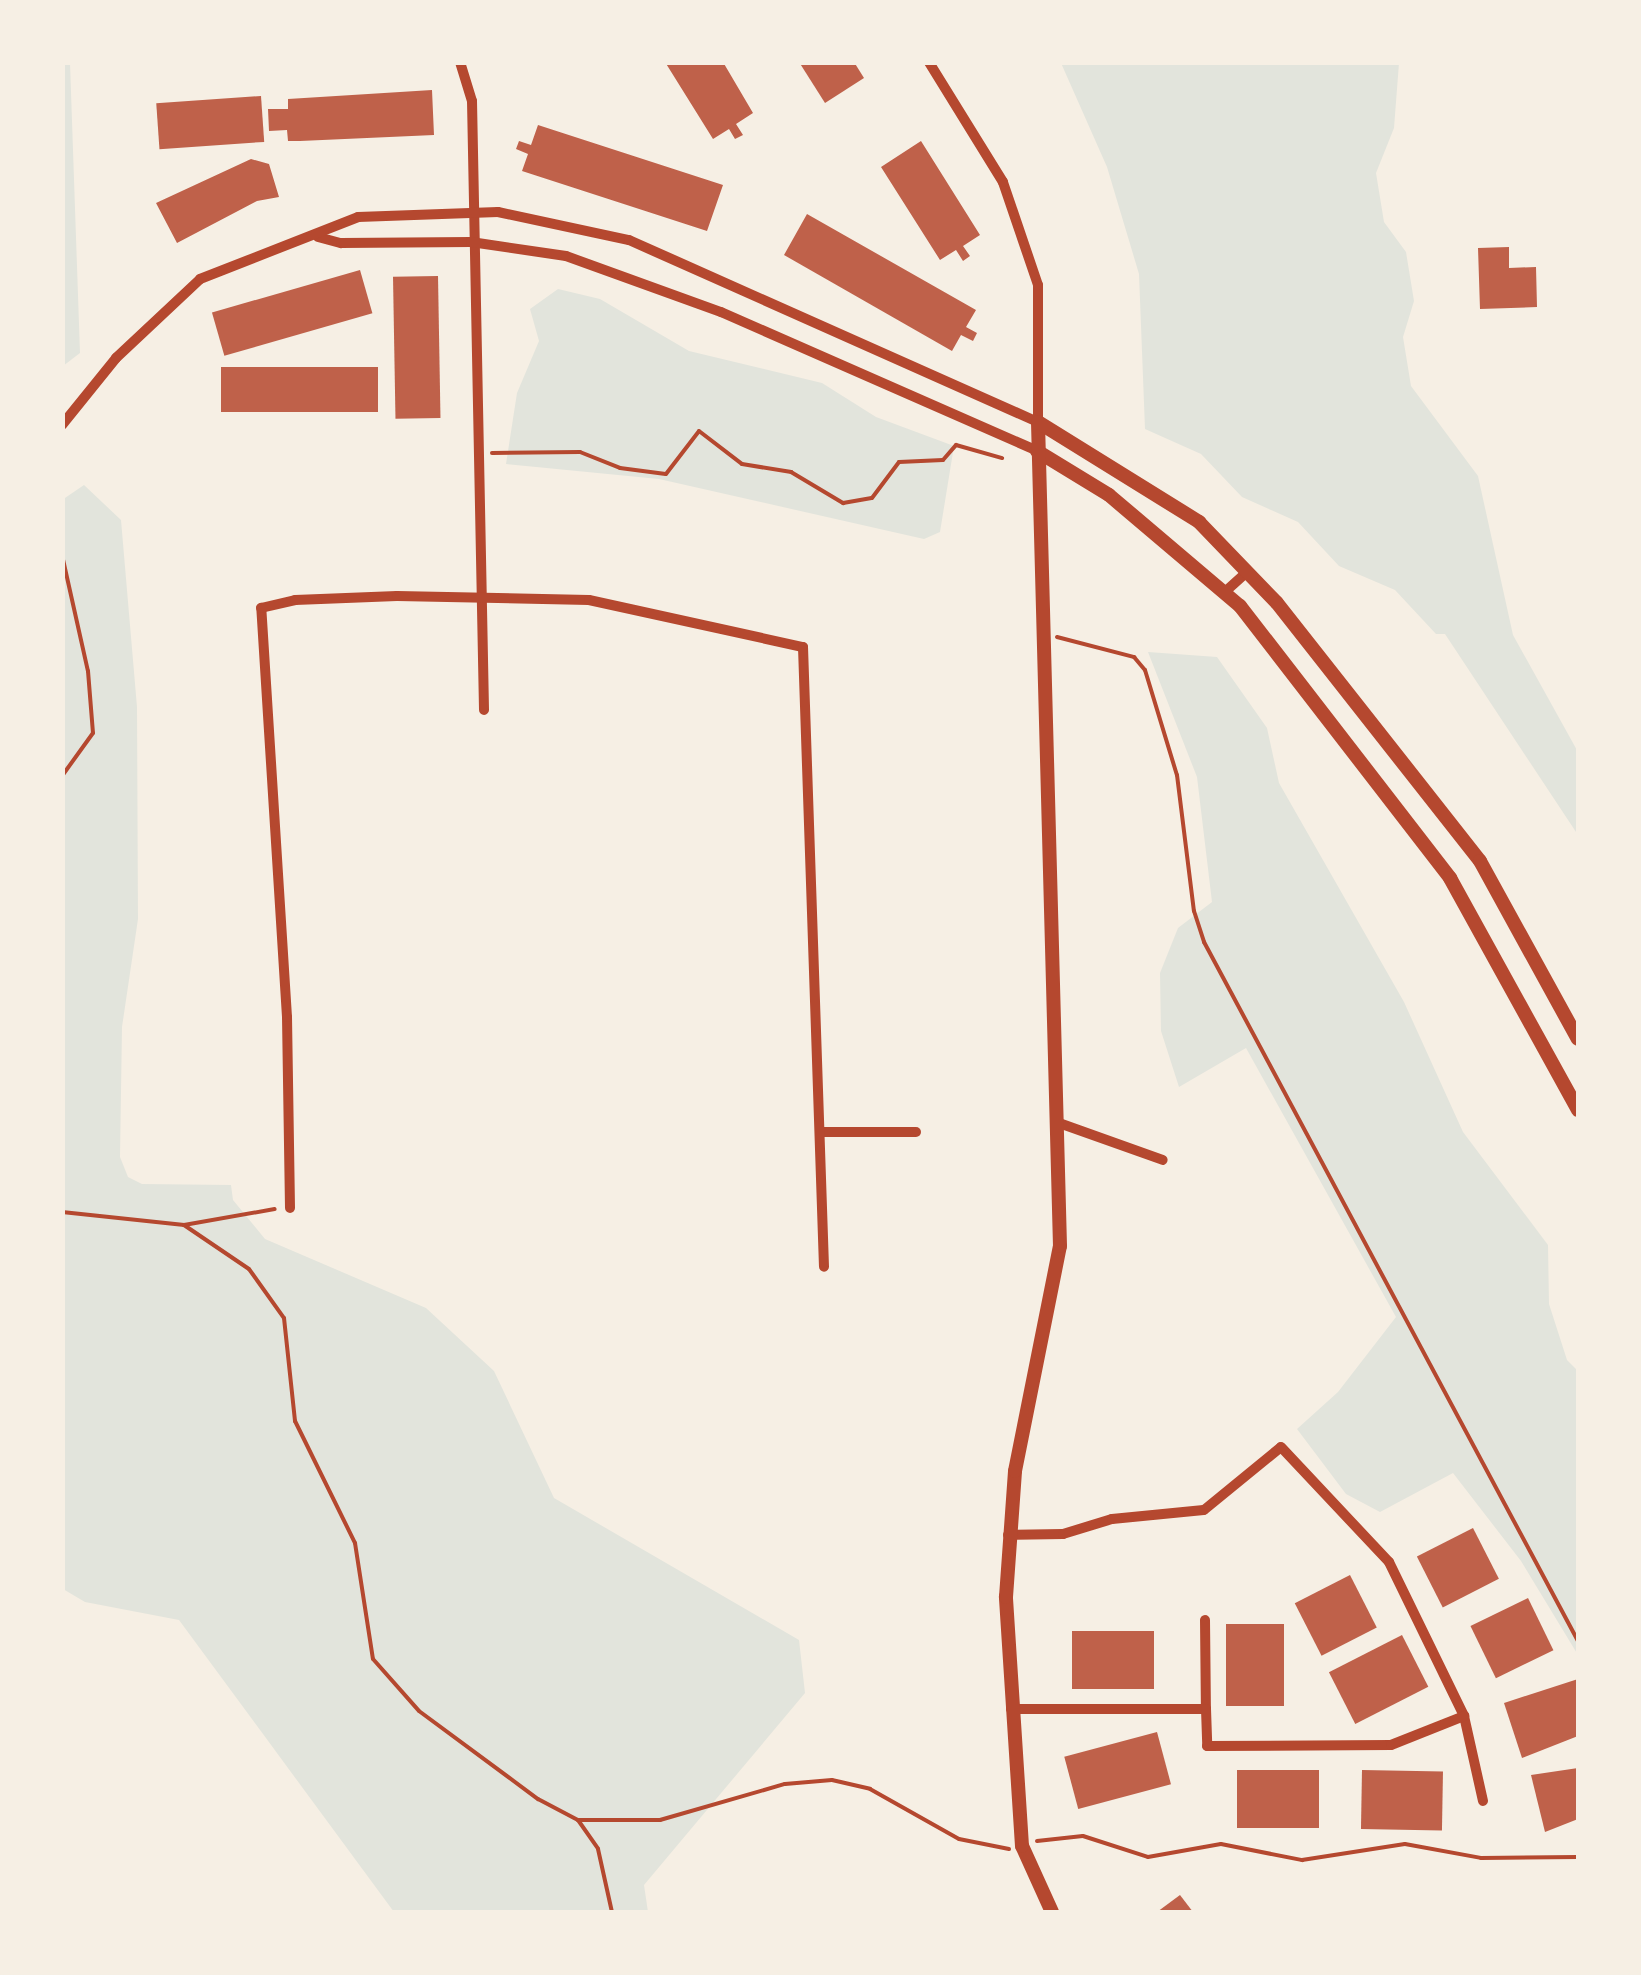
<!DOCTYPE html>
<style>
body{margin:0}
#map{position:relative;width:1641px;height:1975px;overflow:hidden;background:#f6efe4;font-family:Ubuntu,sans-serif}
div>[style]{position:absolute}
.green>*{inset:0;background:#e2e4dc}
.building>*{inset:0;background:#bf614a;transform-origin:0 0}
.path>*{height:4px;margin:-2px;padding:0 2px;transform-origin:2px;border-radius:2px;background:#b5482f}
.minor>*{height:10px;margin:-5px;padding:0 5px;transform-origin:5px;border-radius:5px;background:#b5482f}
.tertiary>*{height:14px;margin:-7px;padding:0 7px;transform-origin:7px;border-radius:7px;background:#b5482f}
span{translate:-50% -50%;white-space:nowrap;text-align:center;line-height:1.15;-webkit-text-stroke:8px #f6efe4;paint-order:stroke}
.frame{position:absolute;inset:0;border:65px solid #f6efe4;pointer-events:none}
</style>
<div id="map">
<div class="green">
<div style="clip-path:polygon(70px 63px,80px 353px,63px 366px,62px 63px)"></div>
<div style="clip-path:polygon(1061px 63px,1399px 63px,1394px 128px,1376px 173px,1384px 222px,1406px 252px,1414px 301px,1403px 337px,1411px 386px,1478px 476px,1513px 635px,1578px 752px,1578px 835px,1445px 634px,1436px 634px,1395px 590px,1339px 566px,1298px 522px,1242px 497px,1201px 454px,1145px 429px,1139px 274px,1107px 167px)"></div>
<div style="clip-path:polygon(558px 289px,600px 299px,689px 351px,822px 383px,876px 417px,954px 446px,940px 532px,924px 539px,659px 479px,506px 464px,517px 393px,539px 341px,530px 309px)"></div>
<div style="clip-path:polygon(84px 485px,121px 520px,137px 707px,138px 919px,122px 1027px,120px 1157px,128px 1177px,142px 1184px,231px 1185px,233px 1200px,265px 1239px,426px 1308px,494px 1371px,554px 1498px,799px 1640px,805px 1693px,644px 1885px,648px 1912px,394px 1912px,179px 1620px,85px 1602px,63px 1589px,62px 500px)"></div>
<div style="clip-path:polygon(1148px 652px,1217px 657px,1267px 728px,1279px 783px,1404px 1002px,1463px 1132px,1548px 1245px,1549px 1304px,1567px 1360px,1578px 1371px,1578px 1655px,1521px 1561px,1453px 1473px,1380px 1512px,1346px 1494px,1297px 1429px,1338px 1392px,1396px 1317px,1246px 1048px,1179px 1087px,1161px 1031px,1160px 973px,1178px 928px,1212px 902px,1197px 777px)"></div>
</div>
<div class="building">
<div style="clip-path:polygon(665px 62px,723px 62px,753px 113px,736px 124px,743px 135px,735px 139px,729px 129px,713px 139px)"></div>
<div style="clip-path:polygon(799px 62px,854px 62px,864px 78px,825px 103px)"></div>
<div style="clip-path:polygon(432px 90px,434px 135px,300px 141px,288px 141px,287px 130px,269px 131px,268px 109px,288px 109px,288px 99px)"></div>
<div style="left:261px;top:96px;width:46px;height:105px;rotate:86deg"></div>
<div style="clip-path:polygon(538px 125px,723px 185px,707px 231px,522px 171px,528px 154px,516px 149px,519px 141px,531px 145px)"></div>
<div style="clip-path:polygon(921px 141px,980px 235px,963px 246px,970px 256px,963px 261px,956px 250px,940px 260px,881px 167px)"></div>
<div style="clip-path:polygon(251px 159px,269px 164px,279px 197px,257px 201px,177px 243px,156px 203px)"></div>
<div style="clip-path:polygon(807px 214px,976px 310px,966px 327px,977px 333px,973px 341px,961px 335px,952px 351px,784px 255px)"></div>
<div style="clip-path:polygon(1509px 247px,1509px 268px,1536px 267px,1537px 307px,1480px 309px,1478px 248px)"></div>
<div style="left:360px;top:270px;width:45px;height:154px;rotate:74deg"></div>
<div style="left:438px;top:276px;width:142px;height:45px;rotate:89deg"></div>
<div style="left:378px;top:367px;width:45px;height:157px;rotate:90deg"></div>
<div style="left:1473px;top:1528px;width:57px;height:63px;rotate:63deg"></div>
<div style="left:1350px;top:1575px;width:59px;height:62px;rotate:63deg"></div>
<div style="left:1528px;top:1598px;width:58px;height:64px;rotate:64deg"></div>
<div style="left:1226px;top:1624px;width:58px;height:82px"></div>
<div style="left:1072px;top:1631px;width:82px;height:58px"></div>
<div style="left:1402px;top:1635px;width:58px;height:82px;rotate:63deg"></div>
<div style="clip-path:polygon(1578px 1679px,1578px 1736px,1522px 1758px,1504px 1703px)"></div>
<div style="left:1157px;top:1732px;width:54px;height:96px;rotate:75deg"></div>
<div style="clip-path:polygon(1578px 1768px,1578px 1819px,1545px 1832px,1531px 1775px)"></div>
<div style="left:1237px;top:1770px;width:82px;height:58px"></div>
<div style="left:1362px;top:1770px;width:81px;height:59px;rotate:1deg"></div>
<div style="clip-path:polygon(1180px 1895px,1193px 1912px,1157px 1912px)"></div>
</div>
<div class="path">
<div style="left:492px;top:453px;width:88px;rotate:-0.7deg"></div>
<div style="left:580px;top:452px;width:43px;rotate:21.8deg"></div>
<div style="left:620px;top:468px;width:46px;rotate:7.4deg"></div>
<div style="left:666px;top:474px;width:54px;rotate:-52.5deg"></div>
<div style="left:699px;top:431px;width:54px;rotate:37.5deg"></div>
<div style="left:742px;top:464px;width:50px;rotate:9.3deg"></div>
<div style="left:791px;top:472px;width:61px;rotate:30.8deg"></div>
<div style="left:843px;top:503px;width:29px;rotate:-10deg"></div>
<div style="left:872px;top:498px;width:45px;rotate:-53.1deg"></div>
<div style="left:899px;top:462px;width:44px;rotate:-2.6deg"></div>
<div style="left:943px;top:460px;width:20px;rotate:-49deg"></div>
<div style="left:956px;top:445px;width:48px;rotate:15.8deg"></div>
<div style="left:62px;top:555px;width:119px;rotate:77.4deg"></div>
<div style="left:88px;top:671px;width:62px;rotate:85.4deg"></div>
<div style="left:93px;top:733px;width:53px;rotate:125.8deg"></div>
<div style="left:1057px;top:637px;width:80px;rotate:14.6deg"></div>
<div style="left:1134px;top:657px;width:17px;rotate:50deg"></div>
<div style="left:1145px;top:670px;width:110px;rotate:73.1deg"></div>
<div style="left:1177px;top:775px;width:137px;rotate:82.9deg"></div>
<div style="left:1194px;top:911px;width:33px;rotate:72deg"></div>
<div style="left:1204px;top:942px;width:793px;rotate:61.85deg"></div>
<div style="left:62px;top:1212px;width:123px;rotate:6.1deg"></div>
<div style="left:184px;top:1225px;width:92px;rotate:-10deg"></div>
<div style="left:184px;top:1225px;width:78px;rotate:34.1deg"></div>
<div style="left:249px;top:1269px;width:60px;rotate:54.5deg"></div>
<div style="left:284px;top:1318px;width:104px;rotate:83.9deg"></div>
<div style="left:295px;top:1421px;width:136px;rotate:63.8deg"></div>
<div style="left:355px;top:1543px;width:117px;rotate:81.2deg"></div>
<div style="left:373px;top:1659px;width:69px;rotate:48.5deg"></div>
<div style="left:419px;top:1711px;width:148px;rotate:36.5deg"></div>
<div style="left:538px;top:1799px;width:45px;rotate:27.7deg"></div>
<div style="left:578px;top:1820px;width:35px;rotate:55deg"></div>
<div style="left:598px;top:1849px;width:65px;rotate:77.5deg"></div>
<div style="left:578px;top:1820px;width:82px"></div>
<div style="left:660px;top:1820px;width:130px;rotate:-16.1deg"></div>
<div style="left:785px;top:1784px;width:47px;rotate:-4.9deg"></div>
<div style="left:832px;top:1780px;width:39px;rotate:13deg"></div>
<div style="left:870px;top:1789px;width:102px;rotate:29.3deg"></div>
<div style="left:959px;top:1839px;width:51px;rotate:11.3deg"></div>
<div style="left:1037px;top:1841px;width:46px;rotate:-6.2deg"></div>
<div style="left:1083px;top:1836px;width:68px;rotate:17.9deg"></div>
<div style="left:1148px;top:1857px;width:74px;rotate:-10.1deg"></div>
<div style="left:1221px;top:1844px;width:83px;rotate:11.2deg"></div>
<div style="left:1302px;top:1860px;width:104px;rotate:-8.8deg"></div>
<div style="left:1405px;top:1844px;width:77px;rotate:10.4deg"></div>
<div style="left:1481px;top:1858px;width:97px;rotate:-0.6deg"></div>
</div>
<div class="minor">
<div style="left:460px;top:62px;width:41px;rotate:72.9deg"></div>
<div style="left:472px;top:101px;width:609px;rotate:88.87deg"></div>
<div style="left:318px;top:237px;width:24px;rotate:15deg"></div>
<div style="left:341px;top:243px;width:130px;rotate:-0.4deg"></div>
<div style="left:471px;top:242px;width:96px;rotate:8.4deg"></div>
<div style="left:566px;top:256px;width:165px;rotate:19.9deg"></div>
<div style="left:721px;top:312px;width:345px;rotate:23.7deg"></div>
<div style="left:62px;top:425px;width:86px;rotate:-51.1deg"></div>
<div style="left:116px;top:358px;width:115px;rotate:-43.2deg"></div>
<div style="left:200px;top:279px;width:170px;rotate:-21.4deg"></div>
<div style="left:358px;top:217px;width:140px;rotate:-2deg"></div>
<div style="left:498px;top:212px;width:134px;rotate:12.1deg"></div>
<div style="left:629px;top:240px;width:448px;rotate:24deg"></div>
<div style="left:1038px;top:422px;width:137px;rotate:-90deg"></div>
<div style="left:1038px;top:285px;width:109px;rotate:-108.8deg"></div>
<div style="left:1003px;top:182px;width:141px;rotate:-121.7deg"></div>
<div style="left:1227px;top:590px;width:28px;rotate:-42deg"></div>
<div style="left:1059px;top:1123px;width:110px;rotate:19.6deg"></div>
<div style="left:822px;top:1132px;width:94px"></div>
<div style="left:290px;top:1208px;width:191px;rotate:-90.9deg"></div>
<div style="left:287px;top:1017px;width:410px;rotate:-93.6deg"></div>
<div style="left:261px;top:608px;width:35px;rotate:-13deg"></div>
<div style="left:295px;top:600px;width:102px;rotate:-2.2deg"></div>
<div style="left:397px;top:596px;width:192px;rotate:1.2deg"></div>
<div style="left:589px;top:600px;width:219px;rotate:12.4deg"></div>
<div style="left:803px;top:647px;width:620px;rotate:88.06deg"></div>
<div style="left:1008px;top:1535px;width:55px;rotate:-1deg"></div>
<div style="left:1063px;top:1534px;width:51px;rotate:-17deg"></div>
<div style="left:1112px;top:1519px;width:92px;rotate:-5.6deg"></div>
<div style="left:1204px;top:1510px;width:99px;rotate:-39.3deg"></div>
<div style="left:1281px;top:1447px;width:158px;rotate:46.8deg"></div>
<div style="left:1389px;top:1562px;width:171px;rotate:64deg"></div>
<div style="left:1464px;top:1716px;width:87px;rotate:77.4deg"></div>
<div style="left:1205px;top:1620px;width:89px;rotate:89.4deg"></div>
<div style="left:1011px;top:1709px;width:195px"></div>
<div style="left:1206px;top:1709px;width:37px;rotate:88deg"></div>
<div style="left:1207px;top:1746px;width:184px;rotate:-0.3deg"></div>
<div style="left:1391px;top:1745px;width:79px;rotate:-21.7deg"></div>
</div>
<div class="tertiary">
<div style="left:1037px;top:451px;width:84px;rotate:31.4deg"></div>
<div style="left:1109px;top:495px;width:172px;rotate:40.3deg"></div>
<div style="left:1240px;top:606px;width:344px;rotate:52.3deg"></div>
<div style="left:1450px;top:878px;width:265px;rotate:61.1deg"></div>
<div style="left:1052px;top:1912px;width:72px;rotate:-114.4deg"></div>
<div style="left:1022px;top:1846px;width:250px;rotate:-93.7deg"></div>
<div style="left:1006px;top:1597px;width:126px;rotate:-85.9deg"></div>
<div style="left:1015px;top:1471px;width:229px;rotate:-78.7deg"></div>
<div style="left:1060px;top:1246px;width:824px;rotate:-91.53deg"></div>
<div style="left:1038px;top:422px;width:190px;rotate:31.8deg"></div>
<div style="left:1199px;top:522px;width:112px;rotate:46.1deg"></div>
<div style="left:1277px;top:603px;width:328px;rotate:51.8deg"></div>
<div style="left:1480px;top:861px;width:203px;rotate:61.2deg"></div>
</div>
<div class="frame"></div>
</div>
